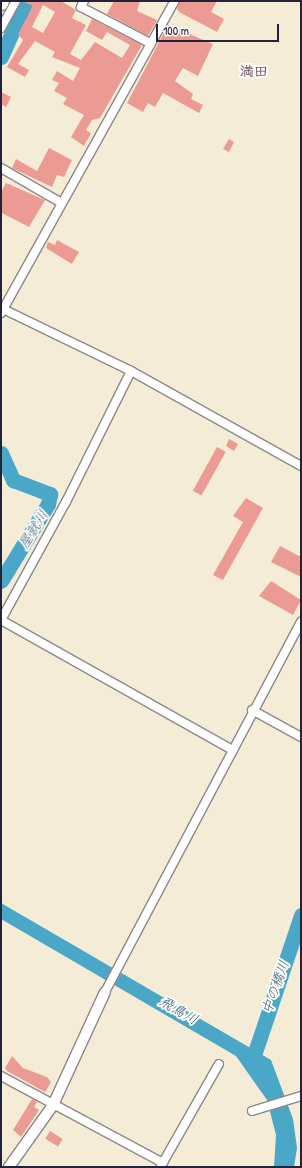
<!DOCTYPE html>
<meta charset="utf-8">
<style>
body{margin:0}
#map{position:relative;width:302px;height:1168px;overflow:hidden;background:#f5ecd7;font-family:"Patrick Hand","Klee One",sans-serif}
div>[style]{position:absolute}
.water>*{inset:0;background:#4aa7c8}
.river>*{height:15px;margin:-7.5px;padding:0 7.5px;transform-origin:7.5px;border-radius:7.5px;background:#4aa7c8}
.building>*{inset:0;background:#eb9b93;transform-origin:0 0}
.roads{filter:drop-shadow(1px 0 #8c8789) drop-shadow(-1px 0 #8c8789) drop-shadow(0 1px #8c8789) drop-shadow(0 -1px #8c8789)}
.minor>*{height:8px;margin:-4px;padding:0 4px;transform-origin:4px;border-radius:4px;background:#fff}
.tertiary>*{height:10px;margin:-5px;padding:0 5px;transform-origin:5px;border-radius:5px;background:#fff}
.trunk>*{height:13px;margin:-6.5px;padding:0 6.5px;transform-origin:6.5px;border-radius:6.5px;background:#fff}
span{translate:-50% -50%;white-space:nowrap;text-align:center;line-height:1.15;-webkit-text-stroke:4px #fdfcf7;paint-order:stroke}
.neighbourhood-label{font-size:14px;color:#684c5a;font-weight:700}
.water-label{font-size:14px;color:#345e7a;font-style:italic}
.frame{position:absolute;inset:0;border:2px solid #22223b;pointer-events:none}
.scale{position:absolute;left:156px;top:24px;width:123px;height:18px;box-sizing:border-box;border:2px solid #22223b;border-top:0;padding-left:5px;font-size:12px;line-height:14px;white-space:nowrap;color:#22223b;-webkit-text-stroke:3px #fdfcf7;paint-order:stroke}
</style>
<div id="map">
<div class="water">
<div style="clip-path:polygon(1px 903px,271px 1060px,293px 1119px,297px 1148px,294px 1167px,274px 1167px,276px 1135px,267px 1100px,236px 1056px,1px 919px)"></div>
</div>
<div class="river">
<div style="left:1px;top:57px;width:61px;rotate:-65.9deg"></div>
<div style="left:1px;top:453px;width:30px;rotate:66deg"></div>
<div style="left:13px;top:480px;width:40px;rotate:21deg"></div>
<div style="left:50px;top:494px;width:10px;rotate:101deg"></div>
<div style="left:48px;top:504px;width:90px;rotate:121.4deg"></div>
<div style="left:252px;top:1061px;width:154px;rotate:-71.4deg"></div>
</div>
<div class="building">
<div style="clip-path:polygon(evenodd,22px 1px,61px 1px,76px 10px,72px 18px,86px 25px,70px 54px,81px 60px,95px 42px,122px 58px,130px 45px,107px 32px,102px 40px,86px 31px,92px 19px,142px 45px,100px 118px,92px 120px,86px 130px,91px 133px,84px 146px,71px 137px,84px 115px,63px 104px,67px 98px,54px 91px,59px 83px,52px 80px,57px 71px,73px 81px,80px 68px,52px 57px,55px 52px,35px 41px,18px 64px,29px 70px,25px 77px,7px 67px,23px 40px,18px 34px,33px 6px,22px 1px,43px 5px,55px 12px,43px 33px,32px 27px,43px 5px)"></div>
<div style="clip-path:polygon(114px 1px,140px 1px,137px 11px,157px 20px,148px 36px,107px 14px)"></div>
<div style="clip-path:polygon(180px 1px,217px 1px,211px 12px,224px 19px,217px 32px,179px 12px,177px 9px)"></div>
<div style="clip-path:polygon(168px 25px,213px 44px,198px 76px,183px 68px,175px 81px,193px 94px,191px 99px,203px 105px,199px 113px,163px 93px,155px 107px,148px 103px,143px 112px,127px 103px)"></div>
<div style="clip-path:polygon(1px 92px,11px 97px,6px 107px,1px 104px)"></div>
<div style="clip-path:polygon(229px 139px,234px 142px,229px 152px,223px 149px)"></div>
<div style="clip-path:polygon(49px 148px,72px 160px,64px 177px,57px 175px,52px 187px,12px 168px,16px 159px,37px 171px)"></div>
<div style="clip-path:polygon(6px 183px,45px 200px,29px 227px,2px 213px,1px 192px)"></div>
<div style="clip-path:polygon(57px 240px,79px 252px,72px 264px,46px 248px,48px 242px,55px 245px)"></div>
<div style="clip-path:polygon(229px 439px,238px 444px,234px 451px,226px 446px)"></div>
<div style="left:217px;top:447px;width:10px;height:50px;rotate:29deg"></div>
<div style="clip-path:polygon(246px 498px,263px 508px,223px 580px,213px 575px,243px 522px,233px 516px)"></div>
<div style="clip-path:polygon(280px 546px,301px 557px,301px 577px,271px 562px)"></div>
<div style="clip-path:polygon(271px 581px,301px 600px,293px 615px,259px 596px)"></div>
<div style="clip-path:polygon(12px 1056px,23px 1068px,47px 1077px,51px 1082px,45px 1092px,7px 1071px,5px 1068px)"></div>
<div style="clip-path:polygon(32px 1099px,37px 1102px,34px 1107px,39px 1110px,21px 1137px,13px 1130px)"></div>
<div style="left:50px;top:1131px;width:15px;height:9px;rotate:32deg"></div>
</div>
<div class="roads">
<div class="minor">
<div style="left:84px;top:1px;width:7px;rotate:117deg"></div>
<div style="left:81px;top:7px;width:78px;rotate:27.6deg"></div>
<div style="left:1px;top:28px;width:31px;rotate:-61deg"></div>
<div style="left:1px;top:168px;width:68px;rotate:30deg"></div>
<div style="left:3px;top:309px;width:142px;rotate:25.8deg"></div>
<div style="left:131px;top:371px;width:195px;rotate:29.2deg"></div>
<div style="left:1px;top:313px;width:357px;rotate:-60.9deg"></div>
<div style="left:1px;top:620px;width:135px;rotate:-61.2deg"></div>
<div style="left:66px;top:502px;width:146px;rotate:-63.6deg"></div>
<div style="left:1px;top:620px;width:266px;rotate:29.3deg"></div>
<div style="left:252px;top:710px;width:56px;rotate:28.9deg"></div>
<div style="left:105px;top:992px;width:419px;rotate:-62.1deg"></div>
<div style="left:1px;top:1076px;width:184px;rotate:28.2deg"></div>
<div style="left:252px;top:1111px;width:51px;rotate:-17deg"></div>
<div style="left:161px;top:1166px;width:117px;rotate:-60.4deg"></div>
</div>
<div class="tertiary">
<div style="left:9px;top:1167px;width:76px;rotate:-54.6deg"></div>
<div style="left:53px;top:1105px;width:124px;rotate:-65.3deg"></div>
</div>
<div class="trunk">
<div style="left:1px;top:3px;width:2px;rotate:-63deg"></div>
</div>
</div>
<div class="neighbourhood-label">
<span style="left:254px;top:71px">満田</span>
</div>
<div class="water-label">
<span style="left:33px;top:529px;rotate:-58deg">屋就川</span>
<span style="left:275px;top:987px;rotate:-71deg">中の橋川</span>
<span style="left:179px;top:1010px;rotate:30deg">飛鳥川</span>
</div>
<div class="frame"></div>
<div class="scale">100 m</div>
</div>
